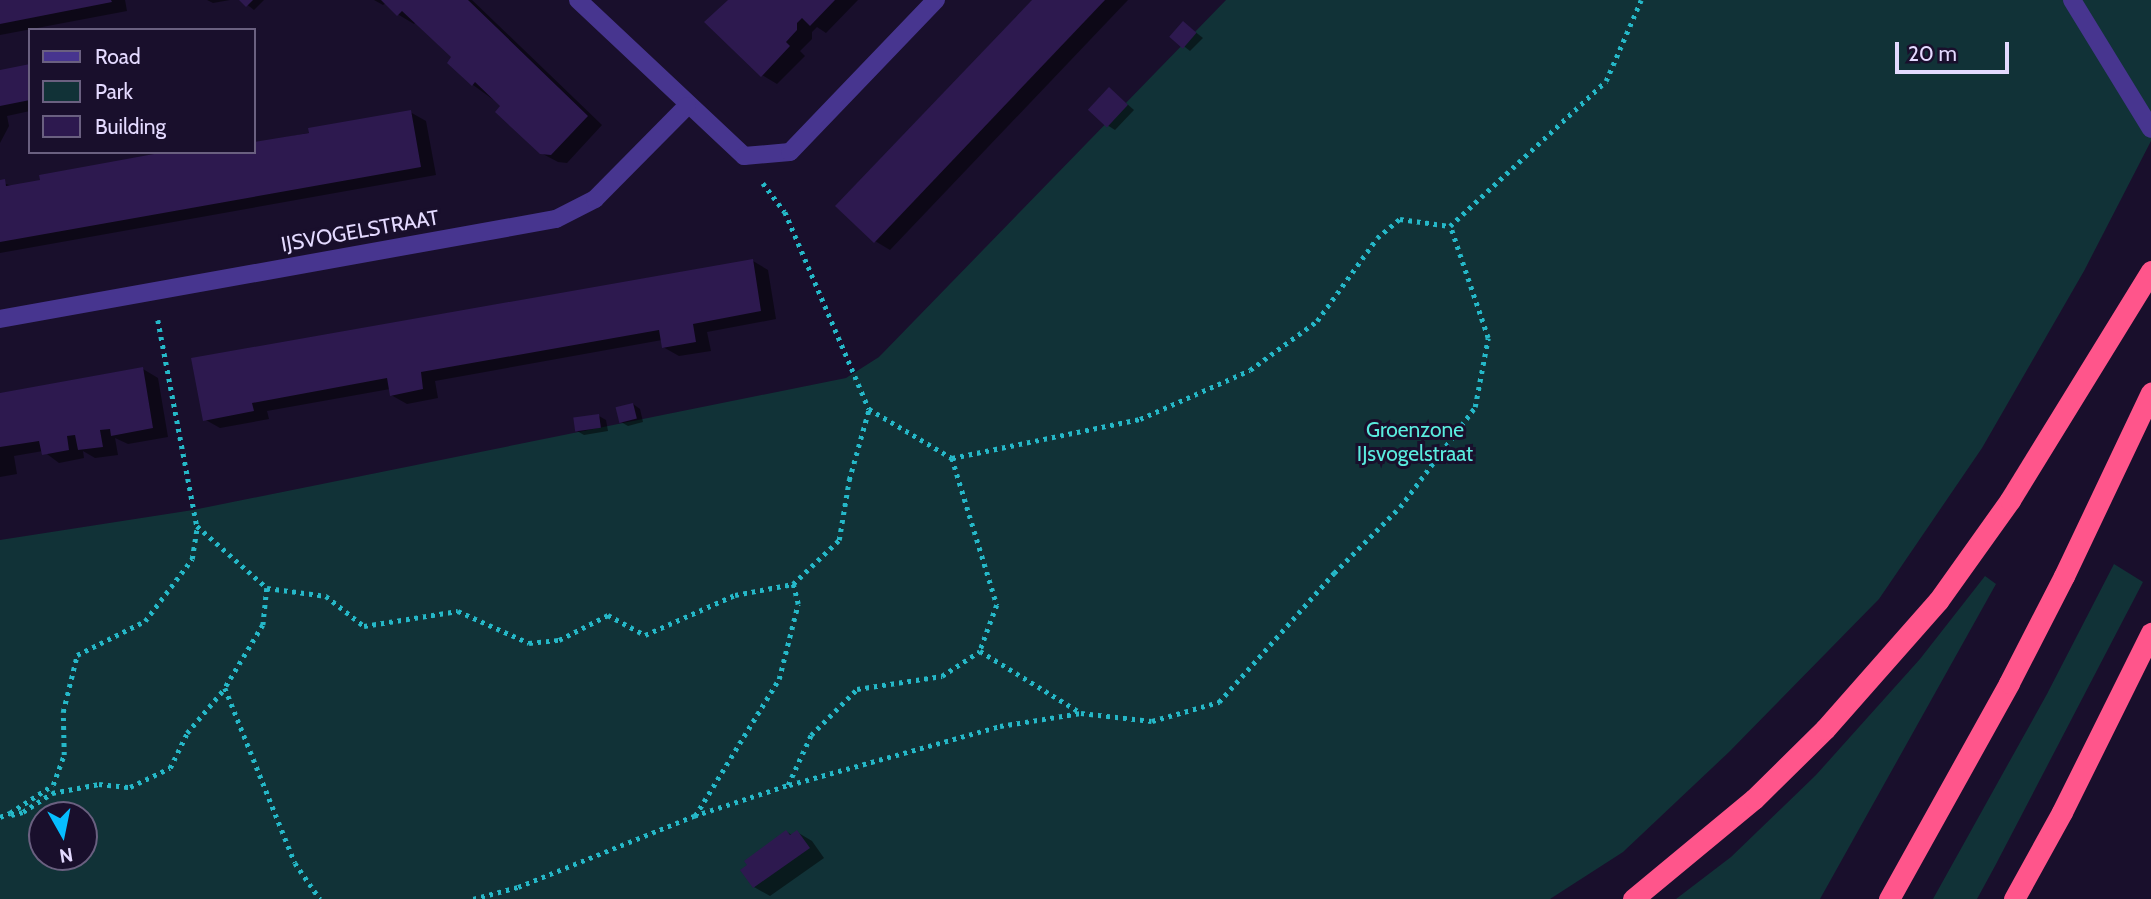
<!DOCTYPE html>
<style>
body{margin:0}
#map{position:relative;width:2151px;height:899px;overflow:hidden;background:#190f2c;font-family:Cabin,sans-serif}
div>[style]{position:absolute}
.green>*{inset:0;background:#113237}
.shadow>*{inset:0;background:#0007}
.building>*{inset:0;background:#2d194f;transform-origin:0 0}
.path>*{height:4.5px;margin-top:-2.25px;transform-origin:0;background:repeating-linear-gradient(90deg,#25b8c8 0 3.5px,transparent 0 8.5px)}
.minor>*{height:18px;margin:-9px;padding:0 9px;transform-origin:9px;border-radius:9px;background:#47358f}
.highway>*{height:21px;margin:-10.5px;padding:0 10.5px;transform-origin:10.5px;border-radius:10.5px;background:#ff558b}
span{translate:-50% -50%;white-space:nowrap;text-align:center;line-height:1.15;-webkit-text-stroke:6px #190f2c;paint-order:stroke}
.street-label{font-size:21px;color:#e4daff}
.park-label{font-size:21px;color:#5aebde}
.legend{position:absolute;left:28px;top:28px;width:228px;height:126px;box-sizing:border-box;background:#190f2c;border:2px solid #6a6080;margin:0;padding:9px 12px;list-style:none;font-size:21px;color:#e4daff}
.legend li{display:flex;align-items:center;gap:14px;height:35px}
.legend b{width:35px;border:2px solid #6a6080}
.north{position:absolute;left:28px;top:801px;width:70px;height:70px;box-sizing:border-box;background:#190f2c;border:2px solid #6a6080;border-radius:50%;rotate:171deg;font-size:19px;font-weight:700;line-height:28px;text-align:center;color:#e4daff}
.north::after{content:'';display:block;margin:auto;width:24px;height:32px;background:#06beff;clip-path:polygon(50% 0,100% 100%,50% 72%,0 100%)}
.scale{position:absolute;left:1895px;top:42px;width:114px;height:32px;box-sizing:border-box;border:4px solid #e4daff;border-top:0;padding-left:9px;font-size:21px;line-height:24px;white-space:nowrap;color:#e4daff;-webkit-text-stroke:5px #190f2c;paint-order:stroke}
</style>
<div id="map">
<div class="green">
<div style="clip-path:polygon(evenodd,1226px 0,2151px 0,2151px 141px,2084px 271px,1982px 448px,1879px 599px,1729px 752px,1623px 852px,1550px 899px,0 899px,0 540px,193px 510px,846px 378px,879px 357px,1226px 0,42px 815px,84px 815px,84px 857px,42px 857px,42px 815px)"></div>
<div style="clip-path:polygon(2114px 564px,2143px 582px,1995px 866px,1977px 899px,1933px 899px,2047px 694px)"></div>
<div style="clip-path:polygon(1985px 576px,1996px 584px,1820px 899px,1676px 899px,1731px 857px,1816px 775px,1920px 659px)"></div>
</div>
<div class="shadow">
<div style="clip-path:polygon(0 0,125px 0,127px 11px,0 35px)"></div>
<div style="clip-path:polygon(207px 0,230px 0,213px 3px)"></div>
<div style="clip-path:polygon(241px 0,264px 0,254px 10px)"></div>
<div style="clip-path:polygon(374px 0,472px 0,602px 125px,567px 163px,558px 162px,541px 153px,502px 106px,473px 85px,454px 57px,416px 22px,414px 24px,399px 15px,386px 3px,383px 5px)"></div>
<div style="clip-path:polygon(731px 0,858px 0,826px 33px,817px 27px,812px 32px,812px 39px,800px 51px,805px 56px,777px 84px,762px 75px)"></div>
<div style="clip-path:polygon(1034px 0,1128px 0,890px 250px,875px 241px)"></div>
<div style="clip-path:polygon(1184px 23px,1203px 38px,1190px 51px,1171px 36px)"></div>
<div style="clip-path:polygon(30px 66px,30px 111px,7px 116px,9px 126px,0 143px,0 72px)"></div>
<div style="clip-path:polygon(1110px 89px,1134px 110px,1115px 130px,1107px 125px)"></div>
<div style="clip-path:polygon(410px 112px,426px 121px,436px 175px,0 253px,0 182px,15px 187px,254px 152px,254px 144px)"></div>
<div style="clip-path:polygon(753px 261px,768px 270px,776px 319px,707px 332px,711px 351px,679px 356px,663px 347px,662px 340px,435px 381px,438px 398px,407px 404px,391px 395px,390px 389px,267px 411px,269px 419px,220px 428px,204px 419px,194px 359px)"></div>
<div style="clip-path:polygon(143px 369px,158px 378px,168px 437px,128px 444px,115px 438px,118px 455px,95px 458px,83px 451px,84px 458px,59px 463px,43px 451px,14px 456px,17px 474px,0 477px,0 394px)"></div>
<div style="clip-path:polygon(633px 404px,640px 409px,643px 422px,628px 426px,621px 422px)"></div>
<div style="clip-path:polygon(599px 416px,606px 420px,608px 431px,584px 435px,577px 431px)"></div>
<div style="clip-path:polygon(787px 832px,792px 835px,797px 832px,812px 841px,824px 858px,770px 896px,754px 887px)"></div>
</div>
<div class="building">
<div style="clip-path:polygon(0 0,111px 0,112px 2px,0 24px)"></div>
<div style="clip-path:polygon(239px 0,253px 0,246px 7px)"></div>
<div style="clip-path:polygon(381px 0,468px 0,588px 116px,551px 155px,540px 154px,495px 112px,500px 106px,475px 82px,472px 86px,447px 63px,451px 57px,402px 11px,397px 16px)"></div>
<div style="clip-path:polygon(728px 0,835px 0,810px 26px,802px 18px,797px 23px,797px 30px,786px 42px,790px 46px,761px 77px,704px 22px)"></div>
<div style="clip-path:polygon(1032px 0,1105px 0,874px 243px,835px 206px)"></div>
<div style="left:1183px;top:21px;width:18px;height:21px;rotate:41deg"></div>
<div style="clip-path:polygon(30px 64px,30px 100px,0 106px,0 70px)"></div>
<div style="left:1109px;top:87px;width:26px;height:31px;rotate:43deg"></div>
<div style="clip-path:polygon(411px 110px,421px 167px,0 242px,0 180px,5px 179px,6px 186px,40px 180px,39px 175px,165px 152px,254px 152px,254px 142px,309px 133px,308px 128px)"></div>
<div style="clip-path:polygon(753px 259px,761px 311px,693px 324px,696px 342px,662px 348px,659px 330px,421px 372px,423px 389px,390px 396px,387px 378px,252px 403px,254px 411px,203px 421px,191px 358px)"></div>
<div style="clip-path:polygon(143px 367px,153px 428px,111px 436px,110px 429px,100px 430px,103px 447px,78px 450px,75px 435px,67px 436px,69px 450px,42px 455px,39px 441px,0 447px,0 393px)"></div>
<div style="left:633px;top:403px;width:16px;height:18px;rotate:76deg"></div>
<div style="left:599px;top:414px;width:14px;height:26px;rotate:82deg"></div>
<div style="clip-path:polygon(786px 830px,790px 835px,797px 830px,810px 848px,753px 888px,740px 870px,747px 865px,744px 861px)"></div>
</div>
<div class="path">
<div style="left:763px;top:183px;width:36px;rotate:53deg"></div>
<div style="left:785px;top:212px;width:214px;rotate:66.9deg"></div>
<div style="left:869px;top:409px;width:96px;rotate:30.6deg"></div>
<div style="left:952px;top:458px;width:154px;rotate:73deg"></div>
<div style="left:997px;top:605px;width:49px;rotate:110.3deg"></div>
<div style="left:158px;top:320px;width:210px;rotate:79.3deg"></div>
<div style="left:197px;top:526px;width:94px;rotate:41.5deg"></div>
<div style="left:267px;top:588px;width:37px;rotate:96deg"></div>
<div style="left:263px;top:625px;width:74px;rotate:121.1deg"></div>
<div style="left:225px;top:688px;width:188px;rotate:68.2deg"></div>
<div style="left:295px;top:863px;width:44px;rotate:55.2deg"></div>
<div style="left:952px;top:458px;width:192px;rotate:-11.7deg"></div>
<div style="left:1140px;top:419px;width:120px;rotate:-24deg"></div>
<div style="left:1250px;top:370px;width:83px;rotate:-36.2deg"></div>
<div style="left:1317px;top:321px;width:102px;rotate:-54.1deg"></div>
<div style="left:1377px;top:238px;width:30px;rotate:-40deg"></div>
<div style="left:1400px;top:219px;width:50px;rotate:8deg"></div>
<div style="left:267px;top:588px;width:60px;rotate:7.7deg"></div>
<div style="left:326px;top:596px;width:48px;rotate:38.3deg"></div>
<div style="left:364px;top:626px;width:95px;rotate:-9.1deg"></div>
<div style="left:458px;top:611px;width:78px;rotate:24.3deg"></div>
<div style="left:529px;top:643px;width:30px;rotate:-6deg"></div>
<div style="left:559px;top:640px;width:55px;rotate:-27deg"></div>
<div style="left:608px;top:615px;width:42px;rotate:28.4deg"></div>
<div style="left:645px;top:635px;width:98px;rotate:-24deg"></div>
<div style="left:735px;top:595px;width:59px;rotate:-10.7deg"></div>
<div style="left:793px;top:584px;width:64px;rotate:-43.7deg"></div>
<div style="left:839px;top:540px;width:61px;rotate:-80.5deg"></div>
<div style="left:849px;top:480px;width:74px;rotate:-74.3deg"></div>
<div style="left:789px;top:785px;width:219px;rotate:-15.6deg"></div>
<div style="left:1000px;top:726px;width:82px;rotate:-9.1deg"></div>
<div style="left:11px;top:815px;width:12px;rotate:-14deg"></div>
<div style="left:23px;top:812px;width:35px;rotate:-33deg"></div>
<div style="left:52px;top:793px;width:48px;rotate:-10.8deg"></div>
<div style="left:99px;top:784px;width:31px;rotate:6deg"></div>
<div style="left:130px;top:787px;width:44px;rotate:-25.4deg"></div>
<div style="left:170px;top:768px;width:39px;rotate:-64deg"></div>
<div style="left:187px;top:733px;width:59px;rotate:-49.8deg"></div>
<div style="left:695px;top:816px;width:161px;rotate:-58.5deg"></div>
<div style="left:779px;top:679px;width:77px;rotate:-75.8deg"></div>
<div style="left:798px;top:604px;width:21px;rotate:-104deg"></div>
<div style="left:0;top:817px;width:11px;rotate:-22deg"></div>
<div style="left:10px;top:813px;width:51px;rotate:-33.1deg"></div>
<div style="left:53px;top:785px;width:32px;rotate:-70deg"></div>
<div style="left:64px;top:755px;width:43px;rotate:-91.3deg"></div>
<div style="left:63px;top:712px;width:59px;rotate:-76.2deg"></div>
<div style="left:77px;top:655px;width:76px;rotate:-26.6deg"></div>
<div style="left:145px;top:621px;width:78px;rotate:-52.8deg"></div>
<div style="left:192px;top:559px;width:32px;rotate:-81deg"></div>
<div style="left:473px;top:899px;width:47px;rotate:-14.9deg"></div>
<div style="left:518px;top:887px;width:190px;rotate:-22deg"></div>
<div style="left:694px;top:816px;width:99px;rotate:-18.3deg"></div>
<div style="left:788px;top:785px;width:55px;rotate:-65.3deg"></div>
<div style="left:811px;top:735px;width:65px;rotate:-45deg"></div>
<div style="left:857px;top:689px;width:86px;rotate:-8.7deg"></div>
<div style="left:942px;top:676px;width:45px;rotate:-33.3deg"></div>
<div style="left:980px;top:651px;width:119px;rotate:31.5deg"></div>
<div style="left:1081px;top:713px;width:71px;rotate:6.4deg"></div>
<div style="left:1152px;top:721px;width:70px;rotate:-15.8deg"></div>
<div style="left:1219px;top:702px;width:173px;rotate:-48.3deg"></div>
<div style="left:1334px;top:573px;width:93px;rotate:-45deg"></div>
<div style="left:1400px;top:507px;width:125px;rotate:-53.1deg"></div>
<div style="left:1475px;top:407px;width:70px;rotate:-79.3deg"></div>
<div style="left:1488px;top:338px;width:118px;rotate:-108.7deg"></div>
<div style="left:1450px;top:226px;width:213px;rotate:-42.9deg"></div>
<div style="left:1606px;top:81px;width:88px;rotate:-66.6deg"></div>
</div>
<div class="minor">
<div style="left:578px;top:0;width:228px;rotate:43.2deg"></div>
<div style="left:744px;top:156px;width:46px;rotate:-5deg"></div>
<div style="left:790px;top:152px;width:211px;rotate:-46.2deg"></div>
<div style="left:2072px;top:0;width:151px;rotate:58.5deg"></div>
<div style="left:0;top:319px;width:565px;rotate:-10.2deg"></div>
<div style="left:556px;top:219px;width:44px;rotate:-27.1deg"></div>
<div style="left:595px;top:199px;width:131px;rotate:-45.3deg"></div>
</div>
<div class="highway">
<div style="left:1633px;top:899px;width:157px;rotate:-39.6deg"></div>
<div style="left:1754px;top:799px;width:100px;rotate:-44.6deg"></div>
<div style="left:1825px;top:729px;width:171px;rotate:-48.6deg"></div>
<div style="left:1938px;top:601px;width:124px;rotate:-54.5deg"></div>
<div style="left:2010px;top:500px;width:269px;rotate:-58.4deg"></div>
<div style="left:1889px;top:899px;width:247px;rotate:-60.9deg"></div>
<div style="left:2009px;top:683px;width:120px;rotate:-62.8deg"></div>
<div style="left:2064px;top:576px;width:203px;rotate:-64.6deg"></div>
<div style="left:2014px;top:899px;width:99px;rotate:-61.1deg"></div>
<div style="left:2062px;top:812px;width:200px;rotate:-63.6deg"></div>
</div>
<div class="street-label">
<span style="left:360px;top:231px;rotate:-10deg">IJSVOGELSTRAAT</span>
</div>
<div class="park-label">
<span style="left:1415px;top:442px">Groenzone<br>IJsvogelstraat</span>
</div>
<ul class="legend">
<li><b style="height:9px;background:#47358f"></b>Road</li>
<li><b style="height:19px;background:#113237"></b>Park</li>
<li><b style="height:19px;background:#2d194f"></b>Building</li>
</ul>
<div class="north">N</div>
<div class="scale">20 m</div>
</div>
